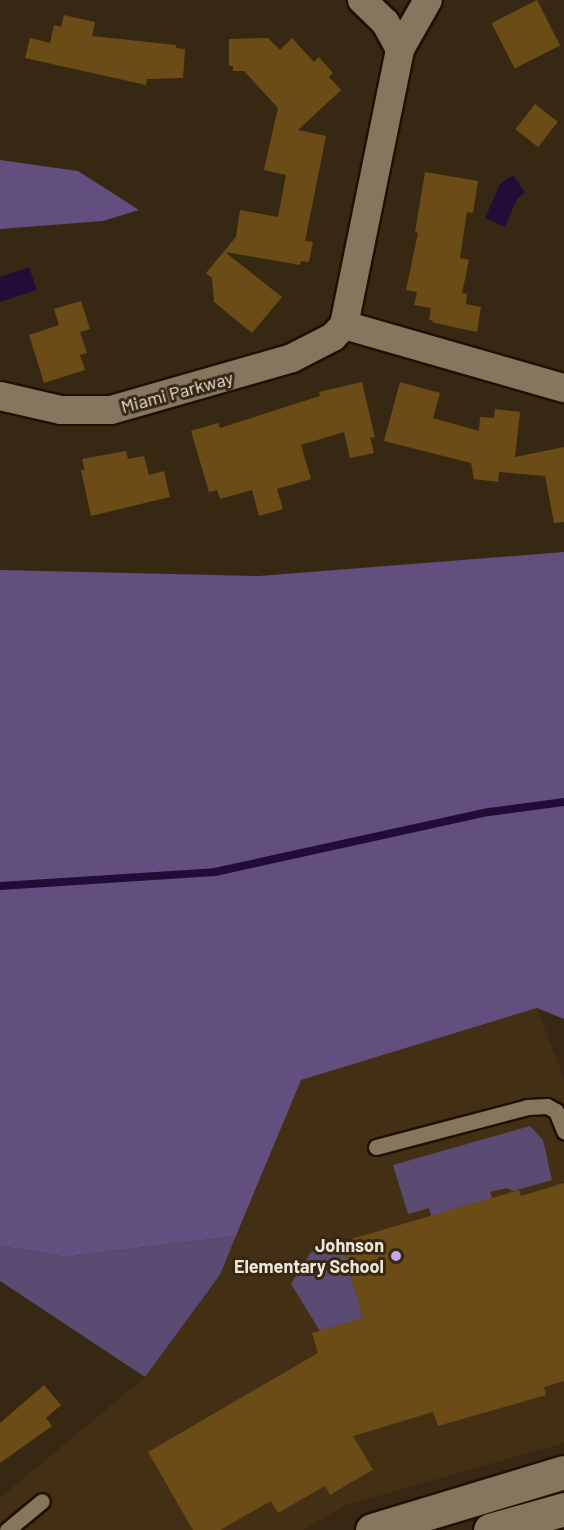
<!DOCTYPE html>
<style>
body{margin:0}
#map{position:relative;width:564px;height:1530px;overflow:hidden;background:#372813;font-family:Barlow,sans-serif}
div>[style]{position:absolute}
.built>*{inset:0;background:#433014}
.green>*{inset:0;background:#5b4b72}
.forest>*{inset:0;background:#624e7f}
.water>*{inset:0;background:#220d39}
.stream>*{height:8px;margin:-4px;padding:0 4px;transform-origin:4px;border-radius:4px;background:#220d39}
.building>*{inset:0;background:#6c4c16;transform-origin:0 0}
.roads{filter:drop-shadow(2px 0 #1e1100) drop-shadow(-2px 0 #1e1100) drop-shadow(0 2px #1e1100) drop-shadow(0 -2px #1e1100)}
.service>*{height:15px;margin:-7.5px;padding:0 7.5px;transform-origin:7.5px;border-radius:7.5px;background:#86765e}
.minor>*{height:28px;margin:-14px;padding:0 14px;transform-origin:14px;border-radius:14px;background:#86765e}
.tertiary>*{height:33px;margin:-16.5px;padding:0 16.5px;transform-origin:16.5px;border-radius:16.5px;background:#86765e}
.dots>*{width:16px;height:16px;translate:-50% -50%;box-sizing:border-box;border:3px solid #372813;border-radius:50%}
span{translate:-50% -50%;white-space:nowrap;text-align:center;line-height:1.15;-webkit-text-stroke:6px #372813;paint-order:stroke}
.street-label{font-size:18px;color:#f0e7d9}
.poi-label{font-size:18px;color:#f0e7d9;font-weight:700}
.right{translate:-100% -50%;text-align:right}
</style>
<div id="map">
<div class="built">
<div style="clip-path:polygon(537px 1008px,564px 1079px,564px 1443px,346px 1505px,303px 1530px,5px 1530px,0 1525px,0 1498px,145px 1377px,220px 1276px,301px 1080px)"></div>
</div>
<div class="green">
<div style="clip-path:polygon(530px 1126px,543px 1140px,552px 1180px,513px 1191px,507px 1188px,490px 1192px,492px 1198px,431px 1216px,429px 1208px,408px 1214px,393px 1165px)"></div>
<div style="clip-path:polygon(236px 1236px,220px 1275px,145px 1377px,0 1281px,0 1246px,66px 1257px)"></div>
<div style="clip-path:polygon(341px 1242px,363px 1318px,320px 1331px,291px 1284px,311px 1252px)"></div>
</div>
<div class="forest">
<div style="clip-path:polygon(0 160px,78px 171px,139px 210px,103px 221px,0 229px)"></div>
<div style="clip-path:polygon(564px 552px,564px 1019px,537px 1008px,301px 1080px,236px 1236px,66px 1257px,0 1246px,0 570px,259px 576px)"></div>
</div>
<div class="water">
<div style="clip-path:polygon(513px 175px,525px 192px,517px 199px,505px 227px,485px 218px,500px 184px)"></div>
<div style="clip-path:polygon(29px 267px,37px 290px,0 302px,0 277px)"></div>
</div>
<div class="stream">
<div style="left:0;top:886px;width:215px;rotate:-3.7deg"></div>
<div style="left:215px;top:872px;width:280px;rotate:-12.4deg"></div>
<div style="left:489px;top:812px;width:76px;rotate:-7.6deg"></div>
</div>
<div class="building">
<div style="left:537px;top:0;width:51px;height:51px;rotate:63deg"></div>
<div style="clip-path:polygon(64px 15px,95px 22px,92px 36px,176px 45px,176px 48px,185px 49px,183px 78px,147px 79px,146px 85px,25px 58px,30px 38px,50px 43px,54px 25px,61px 27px)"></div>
<div style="clip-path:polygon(268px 38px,280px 50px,292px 38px,314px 62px,319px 57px,333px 73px,329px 77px,341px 90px,298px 130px,326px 136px,305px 241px,313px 242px,309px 262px,301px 261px,300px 265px,225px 252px,282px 297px,252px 333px,214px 302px,212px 278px,206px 273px,236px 237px,240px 210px,278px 217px,286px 175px,264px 170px,278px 108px,244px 71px,233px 71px,233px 66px,229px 66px,229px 39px)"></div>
<div style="left:535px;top:104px;width:29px;height:32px;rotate:38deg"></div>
<div style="clip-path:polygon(425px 172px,478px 181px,473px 213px,467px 212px,460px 258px,469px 260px,462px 293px,467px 294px,466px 304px,481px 307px,477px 332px,435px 323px,429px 319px,431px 308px,414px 305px,417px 292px,406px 290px,418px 233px,415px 232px)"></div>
<div style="clip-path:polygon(81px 301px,90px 329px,80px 332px,87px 353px,80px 355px,85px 370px,44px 383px,29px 335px,59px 325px,54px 309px)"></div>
<div style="clip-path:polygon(362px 382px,375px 438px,370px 437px,374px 453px,350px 458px,344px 432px,301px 445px,311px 479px,277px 489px,283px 509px,259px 516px,252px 490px,220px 499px,217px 490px,209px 492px,191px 431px,218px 423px,220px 428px,320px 396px,319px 392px)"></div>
<div style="clip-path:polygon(400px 382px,440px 393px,433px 418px,479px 431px,480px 417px,494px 418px,495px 409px,520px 412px,515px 457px,564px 447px,564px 522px,554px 523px,545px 476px,499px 472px,498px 482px,474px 479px,471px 463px,384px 441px)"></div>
<div style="clip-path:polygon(126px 451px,128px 459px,144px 456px,149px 475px,164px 471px,170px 497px,91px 516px,81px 470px,85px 470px,82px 459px)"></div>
<div style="clip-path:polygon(564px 1183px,564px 1381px,544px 1387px,546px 1395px,438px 1426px,433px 1412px,353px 1436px,373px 1470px,360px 1477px,330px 1495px,325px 1486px,278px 1513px,271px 1501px,220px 1530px,193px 1530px,148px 1452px,318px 1353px,312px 1333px,363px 1318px,341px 1242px,519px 1190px,521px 1196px)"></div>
<div style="clip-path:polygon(44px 1385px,61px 1405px,46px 1418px,52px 1426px,0 1463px,0 1423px)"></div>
</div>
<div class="roads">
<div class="service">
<div style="left:376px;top:1147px;width:156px;rotate:-14.8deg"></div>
<div style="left:527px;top:1107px;width:20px;rotate:-3deg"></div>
<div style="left:547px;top:1106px;width:10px;rotate:29deg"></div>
<div style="left:556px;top:1111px;width:22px;rotate:68deg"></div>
<div style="left:7px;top:1530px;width:45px;rotate:-39.6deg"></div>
</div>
<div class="minor">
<div style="left:362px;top:0;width:32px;rotate:44deg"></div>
<div style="left:385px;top:22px;width:31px;rotate:61deg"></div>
<div style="left:344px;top:325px;width:229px;rotate:16deg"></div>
<div style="left:0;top:396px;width:63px;rotate:12.9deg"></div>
<div style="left:61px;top:410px;width:50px"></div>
<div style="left:111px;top:410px;width:188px;rotate:-16deg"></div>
<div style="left:292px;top:358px;width:46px;rotate:-27.1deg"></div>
<div style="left:333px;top:337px;width:16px;rotate:-47deg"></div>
<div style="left:344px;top:325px;width:282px;rotate:-78.5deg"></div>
<div style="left:400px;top:49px;width:56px;rotate:-60.3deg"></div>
</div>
<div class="tertiary">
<div style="left:372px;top:1530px;width:201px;rotate:-16.8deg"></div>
<div style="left:490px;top:1530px;width:77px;rotate:-15.8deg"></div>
</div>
</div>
<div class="dots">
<div style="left:396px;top:1256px;background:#c5a7f1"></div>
</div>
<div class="street-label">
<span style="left:177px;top:392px;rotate:-15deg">Miami Parkway</span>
</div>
<div class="poi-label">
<span class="right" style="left:384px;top:1256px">Johnson<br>Elementary School</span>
</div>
</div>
